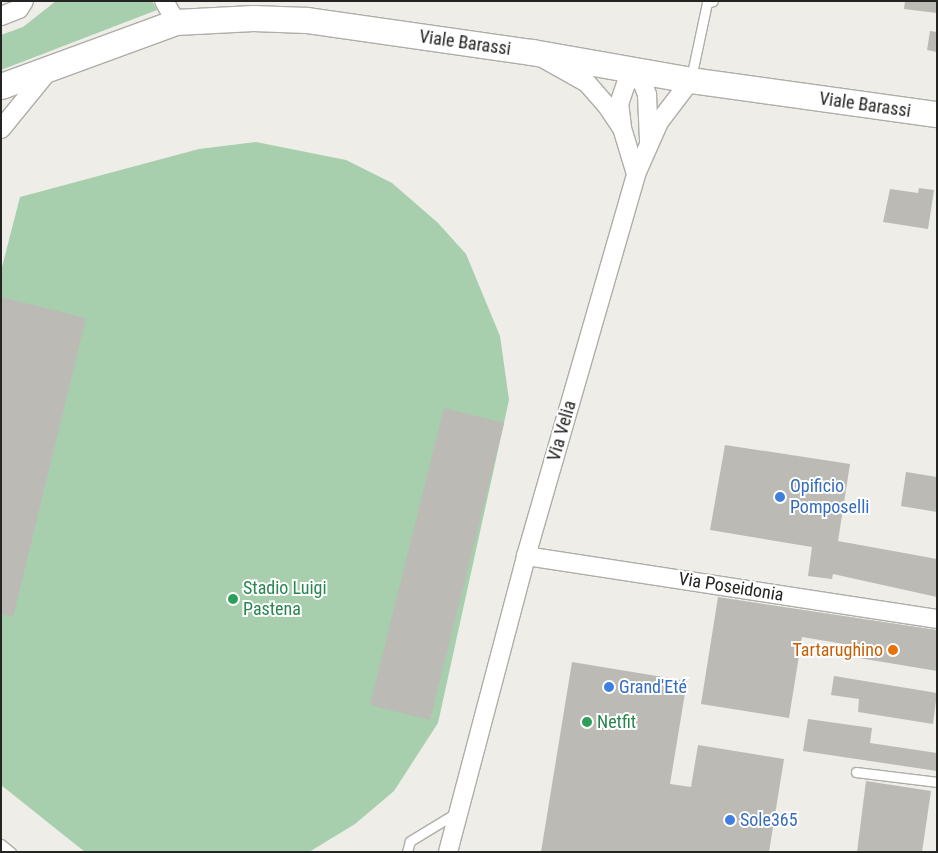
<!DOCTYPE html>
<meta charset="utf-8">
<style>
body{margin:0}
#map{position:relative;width:938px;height:853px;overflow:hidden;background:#eeede8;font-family:"Roboto Condensed",sans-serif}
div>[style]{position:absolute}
.green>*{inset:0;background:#a7cfad}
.building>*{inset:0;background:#bbbab5;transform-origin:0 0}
.roads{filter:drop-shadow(1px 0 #aeada8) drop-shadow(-1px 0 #aeada8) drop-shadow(0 1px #aeada8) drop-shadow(0 -1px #aeada8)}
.lane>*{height:9px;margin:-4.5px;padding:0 4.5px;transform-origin:4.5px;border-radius:4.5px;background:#fff}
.street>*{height:18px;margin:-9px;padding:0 9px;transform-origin:9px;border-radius:9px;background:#fff}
.secondary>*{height:25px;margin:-12.5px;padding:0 12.5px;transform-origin:12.5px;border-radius:12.5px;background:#fff}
.dots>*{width:14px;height:14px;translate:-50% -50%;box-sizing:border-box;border:2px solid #fff;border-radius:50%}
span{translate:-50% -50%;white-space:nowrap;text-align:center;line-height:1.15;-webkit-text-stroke:4px #fff;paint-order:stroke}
.street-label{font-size:18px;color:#242422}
.shop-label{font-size:18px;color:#366cbe}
.left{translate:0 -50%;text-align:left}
.leisure-label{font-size:18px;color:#27864d}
.food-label{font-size:18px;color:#c56008}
.right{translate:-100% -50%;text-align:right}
.frame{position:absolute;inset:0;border:2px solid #242422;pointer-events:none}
</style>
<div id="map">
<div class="green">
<div style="clip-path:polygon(56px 1px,152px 1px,157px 10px,1px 70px,1px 35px,23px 27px)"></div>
<div style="clip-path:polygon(256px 142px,346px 160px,392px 183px,438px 223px,466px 254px,500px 336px,509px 400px,438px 723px,394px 791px,355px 824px,309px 852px,85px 852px,1px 785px,1px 271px,20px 197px,199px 149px)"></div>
</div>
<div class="building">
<div style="clip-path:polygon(905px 1px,937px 1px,937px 13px,904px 9px)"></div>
<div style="clip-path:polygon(930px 31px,937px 32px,937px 52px,927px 50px)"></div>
<div style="clip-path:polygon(919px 188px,934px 190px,928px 229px,883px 222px,890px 189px,918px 193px)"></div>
<div style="clip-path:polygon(1px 297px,86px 318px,13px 617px,1px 614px)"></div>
<div style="left:444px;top:408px;width:62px;height:306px;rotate:14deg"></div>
<div style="clip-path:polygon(725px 445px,850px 464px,838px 541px,937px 559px,937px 597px,833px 574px,832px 579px,808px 576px,812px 547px,710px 530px)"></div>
<div style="clip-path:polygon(906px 472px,937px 477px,937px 512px,901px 506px)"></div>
<div style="clip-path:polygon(718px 597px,937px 630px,937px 671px,847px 656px,850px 645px,802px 637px,789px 718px,701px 704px)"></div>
<div style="clip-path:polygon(572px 662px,687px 681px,670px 784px,691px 787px,698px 745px,784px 759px,769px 852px,541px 852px)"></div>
<div style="clip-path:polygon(834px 676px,937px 693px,933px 724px,858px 712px,859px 699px,831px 695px)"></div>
<div style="clip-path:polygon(808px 719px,872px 728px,870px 743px,937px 753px,937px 771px,803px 751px)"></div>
<div style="clip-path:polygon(866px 781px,931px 791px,922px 852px,857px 852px)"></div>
</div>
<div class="roads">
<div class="lane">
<div style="left:691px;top:78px;width:77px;rotate:-78deg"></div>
<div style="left:707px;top:3px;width:6px;rotate:-18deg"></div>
<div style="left:856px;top:772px;width:82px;rotate:7deg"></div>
<div style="left:1px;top:844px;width:13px;rotate:39deg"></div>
<div style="left:407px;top:852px;width:11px;rotate:-75deg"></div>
<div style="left:410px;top:841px;width:54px;rotate:-31.3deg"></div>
</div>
<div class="street">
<div style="left:164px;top:1px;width:24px;rotate:60deg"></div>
<div style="left:1px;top:16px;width:19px;rotate:-21deg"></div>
<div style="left:19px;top:9px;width:9px;rotate:-58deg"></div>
<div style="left:544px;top:59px;width:49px;rotate:29.2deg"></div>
<div style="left:587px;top:83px;width:30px;rotate:49deg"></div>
<div style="left:607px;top:106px;width:27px;rotate:56deg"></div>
<div style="left:622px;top:128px;width:48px;rotate:73.1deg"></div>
<div style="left:622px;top:127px;width:23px;rotate:-97deg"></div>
<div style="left:619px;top:104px;width:21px;rotate:-71deg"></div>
<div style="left:626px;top:84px;width:18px;rotate:-47deg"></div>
<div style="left:638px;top:71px;width:26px;rotate:69deg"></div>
<div style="left:647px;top:95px;width:46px;rotate:87.5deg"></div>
<div style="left:1px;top:129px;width:77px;rotate:-50.8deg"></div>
<div style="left:526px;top:556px;width:416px;rotate:8.7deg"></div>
<div style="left:448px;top:852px;width:306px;rotate:-75.2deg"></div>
<div style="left:526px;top:556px;width:398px;rotate:-73.9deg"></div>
<div style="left:636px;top:174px;width:57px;rotate:-66.1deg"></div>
<div style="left:659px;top:122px;width:53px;rotate:-52.7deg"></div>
</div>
<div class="secondary">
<div style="left:1px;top:86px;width:186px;rotate:-20.1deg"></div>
<div style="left:176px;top:22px;width:77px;rotate:-3deg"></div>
<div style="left:253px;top:18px;width:53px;rotate:2.2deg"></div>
<div style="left:306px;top:20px;width:228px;rotate:8.1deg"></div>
<div style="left:532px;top:52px;width:161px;rotate:10deg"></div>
<div style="left:691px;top:80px;width:248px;rotate:7.9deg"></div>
</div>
</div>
<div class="dots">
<div style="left:780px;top:497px;background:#3f7fe0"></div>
<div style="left:233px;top:599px;background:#2e9e5b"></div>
<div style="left:893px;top:650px;background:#e8710a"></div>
<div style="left:609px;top:687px;background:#3f7fe0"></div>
<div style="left:587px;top:722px;background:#2e9e5b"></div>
<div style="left:730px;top:820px;background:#3f7fe0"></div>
</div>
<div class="street-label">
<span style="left:465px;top:43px;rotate:8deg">Viale Barassi</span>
<span style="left:865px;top:105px;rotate:8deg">Viale Barassi</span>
<span style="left:562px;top:431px;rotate:-74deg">Via Velia</span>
<span style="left:731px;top:587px;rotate:9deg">Via Poseidonia</span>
</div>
<div class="shop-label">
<span class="left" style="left:790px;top:497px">Opificio<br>Pomposelli</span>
<span class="left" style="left:619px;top:687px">Grand'Eté</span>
<span class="left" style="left:740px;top:820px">Sole365</span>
</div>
<div class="leisure-label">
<span class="left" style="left:243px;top:599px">Stadio Luigi<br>Pastena</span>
<span class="left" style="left:597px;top:722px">Netfit</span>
</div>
<div class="food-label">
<span class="right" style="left:883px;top:650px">Tartarughino</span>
</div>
<div class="frame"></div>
</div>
